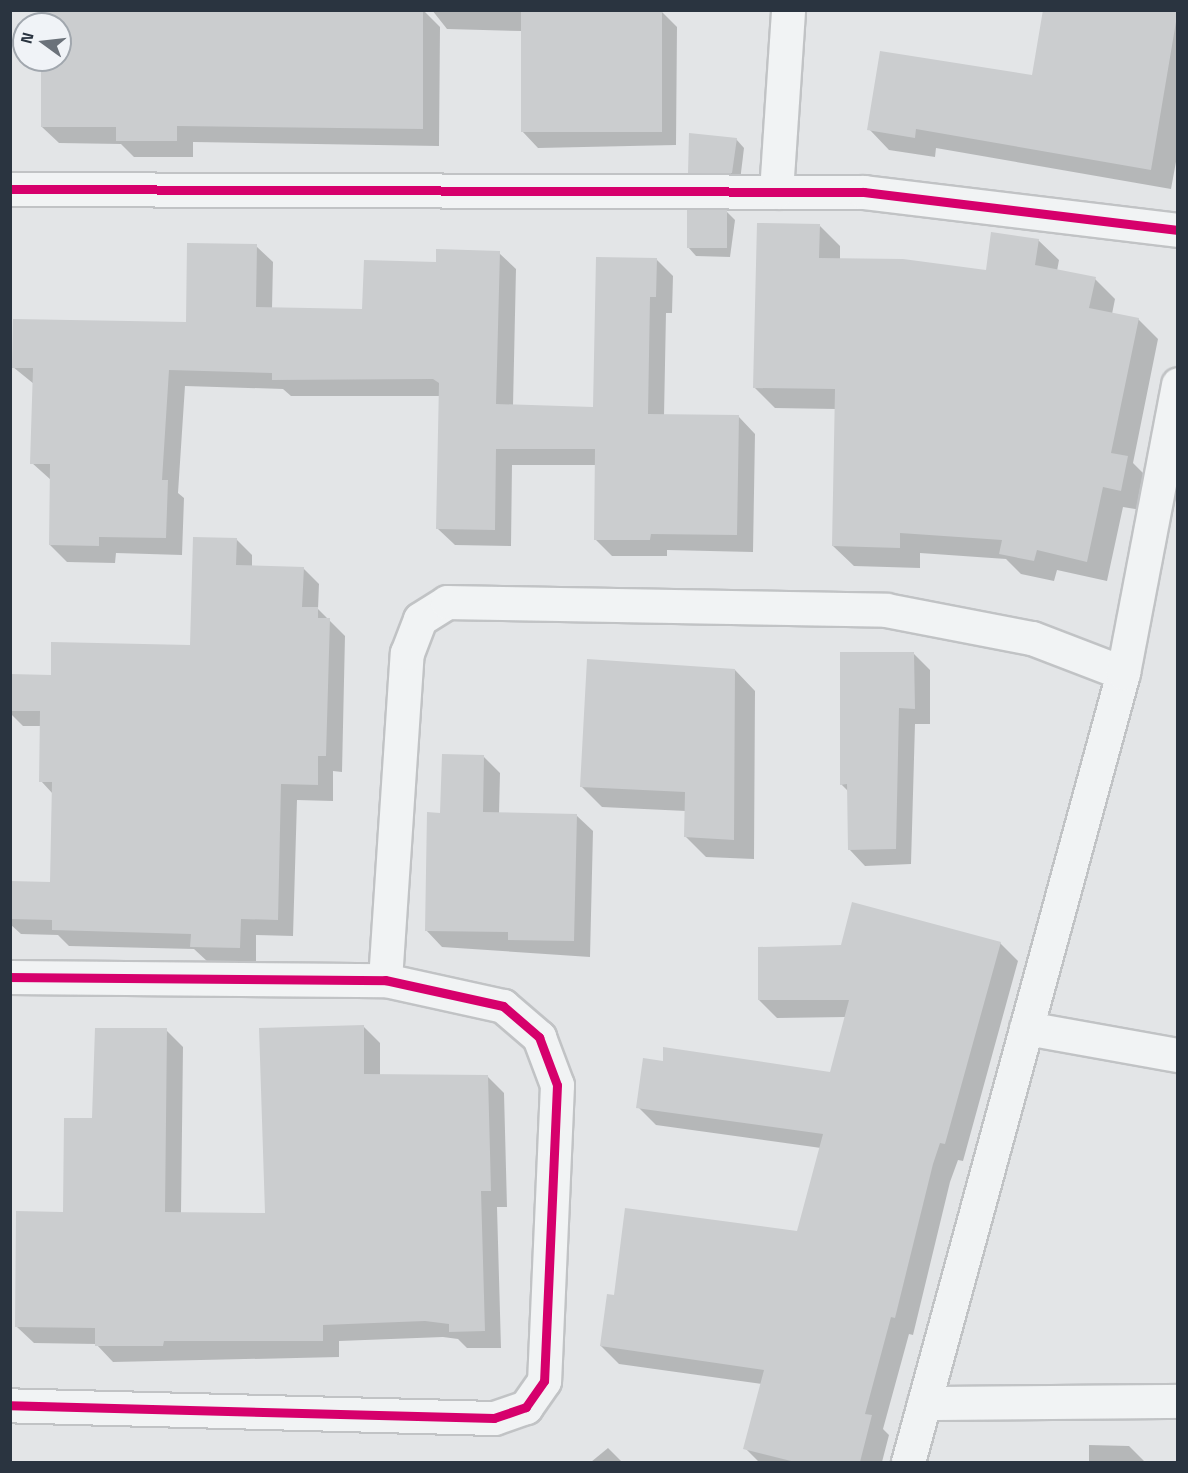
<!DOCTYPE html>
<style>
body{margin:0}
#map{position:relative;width:1188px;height:1473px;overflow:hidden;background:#e3e5e7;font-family:"Titillium Web",sans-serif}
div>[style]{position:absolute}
.shadow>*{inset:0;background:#0003}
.building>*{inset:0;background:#cbcdcf;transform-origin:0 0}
.roads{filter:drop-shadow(2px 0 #c1c3c5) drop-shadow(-2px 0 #c1c3c5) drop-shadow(0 2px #c1c3c5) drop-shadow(0 -2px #c1c3c5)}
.minor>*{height:33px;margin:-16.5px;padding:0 16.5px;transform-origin:16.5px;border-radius:16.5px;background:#f1f3f4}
.cycleway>*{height:9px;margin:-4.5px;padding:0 4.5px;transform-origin:4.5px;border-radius:4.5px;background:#d6006c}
span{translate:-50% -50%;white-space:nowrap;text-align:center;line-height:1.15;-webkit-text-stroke:4.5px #f0f3f7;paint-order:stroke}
.frame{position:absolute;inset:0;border:12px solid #2a3440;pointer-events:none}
.north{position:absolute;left:12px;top:12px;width:60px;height:60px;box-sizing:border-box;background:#f0f3f7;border:2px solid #a1a7ae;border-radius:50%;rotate:285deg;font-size:16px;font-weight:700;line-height:24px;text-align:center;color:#2a3440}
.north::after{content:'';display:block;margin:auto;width:21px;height:27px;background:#6b727a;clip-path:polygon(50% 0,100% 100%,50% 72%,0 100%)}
</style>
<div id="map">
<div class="shadow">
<div style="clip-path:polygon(423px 10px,440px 27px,439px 146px,193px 142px,193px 157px,134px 157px,121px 144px,59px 143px,42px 127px,43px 60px,60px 60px,60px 24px,43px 24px)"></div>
<div style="clip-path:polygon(432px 10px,661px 11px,677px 27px,676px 145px,538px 148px,522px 131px,522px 31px,447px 29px)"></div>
<div style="clip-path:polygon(1178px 10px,1178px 151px,1171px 189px,936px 148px,935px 157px,889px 150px,869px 129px,1033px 77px)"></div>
<div style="clip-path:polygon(736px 139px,744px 148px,740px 181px,698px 180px,689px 172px)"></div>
<div style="clip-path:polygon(727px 212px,735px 220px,730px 257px,696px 256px,688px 247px)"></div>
<div style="clip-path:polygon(820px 226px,840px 246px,840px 259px,987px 272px,1038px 240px,1059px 260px,1057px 271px,1095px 279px,1115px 299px,1112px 314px,1138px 319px,1158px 339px,1133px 463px,1148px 478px,1141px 510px,1123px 507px,1107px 581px,1057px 570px,1054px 581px,1021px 574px,1006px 559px,920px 553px,920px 568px,854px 566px,833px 546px,836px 409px,775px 408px,754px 387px)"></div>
<div style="clip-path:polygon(256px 246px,273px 262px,272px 309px,364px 310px,437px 263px,499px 253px,516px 269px,513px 406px,595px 409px,656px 259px,673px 276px,672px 313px,666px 313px,664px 416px,739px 417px,755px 434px,753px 552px,667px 550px,667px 556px,612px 556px,595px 539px,596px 465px,512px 465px,511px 546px,455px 545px,438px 529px,440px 396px,291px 396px,283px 389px,185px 386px,178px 493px,184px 498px,182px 555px,116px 553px,115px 563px,67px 562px,50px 545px,51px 480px,32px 463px,34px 384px,13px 367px,187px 324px)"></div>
<div style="clip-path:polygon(236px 539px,252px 555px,252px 567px,303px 568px,319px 584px,318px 609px,345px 636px,342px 772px,333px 771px,333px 801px,297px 800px,293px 936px,256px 935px,256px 963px,208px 962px,194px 949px,69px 946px,58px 935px,21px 934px,10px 924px,10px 883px,51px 883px,53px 794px,41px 781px,41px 726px,23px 726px,10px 713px,10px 676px,52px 676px,192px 646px)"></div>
<div style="clip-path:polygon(914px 654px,930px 670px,930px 724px,915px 724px,911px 864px,865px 866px,849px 849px,848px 791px,841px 784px)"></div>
<div style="clip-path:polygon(735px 670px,755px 691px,754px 859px,706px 857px,685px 836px,686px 811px,602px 807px,582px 787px)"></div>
<div style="clip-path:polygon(484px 757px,500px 773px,499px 814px,576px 815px,593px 831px,590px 957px,442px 947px,426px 930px,442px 814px)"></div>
<div style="clip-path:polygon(1000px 943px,1018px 961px,963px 1161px,958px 1160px,950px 1182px,913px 1335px,909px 1334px,883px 1429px,889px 1435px,882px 1462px,759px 1462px,745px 1448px,762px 1384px,619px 1364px,601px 1346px,615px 1296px,798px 1233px,821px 1148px,656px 1125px,638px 1107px,831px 1073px,846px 1017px,777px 1018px,759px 1000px)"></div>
<div style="clip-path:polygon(363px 1026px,380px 1043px,380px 1076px,487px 1076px,504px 1093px,507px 1207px,497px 1207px,501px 1348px,467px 1348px,458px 1339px,443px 1337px,339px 1341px,339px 1357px,113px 1362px,96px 1344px,34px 1343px,17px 1327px,64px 1213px,93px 1119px,166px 1030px,183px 1047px,181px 1213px,266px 1215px)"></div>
<div style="clip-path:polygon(1089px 1445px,1129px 1446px,1145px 1462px,1089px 1462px)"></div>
<div style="clip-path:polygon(608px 1448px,622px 1462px,591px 1462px)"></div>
</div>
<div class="building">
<div style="clip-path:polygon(41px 10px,423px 10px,423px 129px,177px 126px,177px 141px,116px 141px,116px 127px,41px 127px,41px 60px,60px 60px,60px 24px,41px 24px)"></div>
<div style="left:521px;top:10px;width:141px;height:122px"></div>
<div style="clip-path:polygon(1043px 10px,1178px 10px,1151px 170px,916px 129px,915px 138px,867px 130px,880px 51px,1032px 75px)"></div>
<div style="clip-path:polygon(689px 133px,737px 138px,732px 173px,688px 173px)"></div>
<div style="left:687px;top:210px;width:40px;height:38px"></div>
<div style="clip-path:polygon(757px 223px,820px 224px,819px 258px,903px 259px,986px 270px,991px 232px,1039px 239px,1035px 265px,1096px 277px,1089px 308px,1139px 318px,1111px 453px,1128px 456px,1121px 491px,1103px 487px,1087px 562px,1037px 550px,1034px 561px,999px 554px,1002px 540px,900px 533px,900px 548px,832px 546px,835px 389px,753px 388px)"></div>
<div style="clip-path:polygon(187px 243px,257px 244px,256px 307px,362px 309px,364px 260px,436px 262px,436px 249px,500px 251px,496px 404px,593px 407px,596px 257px,657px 258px,656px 297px,650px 297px,648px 414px,739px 415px,737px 535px,651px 534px,650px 540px,594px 540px,595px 449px,496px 449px,495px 530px,436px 529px,439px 383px,433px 379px,272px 380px,272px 373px,169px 370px,162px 480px,168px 480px,166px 538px,99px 537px,99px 546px,49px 545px,50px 464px,30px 464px,33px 368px,12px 368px,13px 319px,186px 322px)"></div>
<div style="clip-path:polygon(193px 537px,237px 538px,236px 565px,304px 567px,302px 607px,318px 607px,318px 618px,330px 618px,326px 756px,318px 756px,318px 785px,281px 784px,278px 920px,241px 919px,240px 948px,190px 947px,191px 934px,52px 930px,52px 920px,10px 919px,10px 881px,50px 882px,52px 782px,39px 782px,40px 711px,10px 711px,10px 674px,51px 675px,51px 642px,190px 645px)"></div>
<div style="clip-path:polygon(840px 652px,914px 652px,915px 709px,899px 708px,896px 849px,848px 850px,847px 784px,840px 785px)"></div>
<div style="clip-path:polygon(587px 659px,735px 669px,734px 840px,684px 837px,685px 792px,580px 787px)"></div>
<div style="clip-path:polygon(442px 754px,484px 755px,483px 812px,577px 814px,574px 941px,508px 940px,508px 932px,425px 931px,427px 812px,440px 813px)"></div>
<div style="clip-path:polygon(852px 902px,1001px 942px,945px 1144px,940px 1143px,933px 1164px,895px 1318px,891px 1317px,865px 1414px,872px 1415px,860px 1462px,795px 1462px,743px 1449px,764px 1370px,600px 1346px,607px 1294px,614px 1295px,625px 1208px,797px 1231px,823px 1134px,636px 1108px,643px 1058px,663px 1061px,663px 1047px,830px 1072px,849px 1000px,758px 1000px,758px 947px,841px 945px)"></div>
<div style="clip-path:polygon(364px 1025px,364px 1074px,488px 1075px,491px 1191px,481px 1191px,485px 1331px,449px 1332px,449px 1324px,425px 1321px,323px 1325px,323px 1341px,164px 1341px,163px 1346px,95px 1346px,95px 1328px,15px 1327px,16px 1211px,63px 1212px,64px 1118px,92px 1118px,95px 1028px,167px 1028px,165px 1212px,265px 1213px,259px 1028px)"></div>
</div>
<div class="roads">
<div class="minor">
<div style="left:10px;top:189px;width:854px;rotate:0.2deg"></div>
<div style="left:864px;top:192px;width:316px;rotate:6.9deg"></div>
<div style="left:776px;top:192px;width:182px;rotate:-86.2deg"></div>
<div style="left:10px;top:977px;width:375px;rotate:0.5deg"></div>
<div style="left:385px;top:980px;width:121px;rotate:12.4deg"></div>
<div style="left:503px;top:1006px;width:48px;rotate:40.7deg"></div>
<div style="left:539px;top:1037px;width:51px;rotate:69.4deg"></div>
<div style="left:557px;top:1085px;width:296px;rotate:92.5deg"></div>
<div style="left:544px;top:1381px;width:32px;rotate:125deg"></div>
<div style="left:526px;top:1407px;width:34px;rotate:161deg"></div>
<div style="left:494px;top:1418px;width:484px;rotate:-178.5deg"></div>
<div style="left:385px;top:980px;width:328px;rotate:-86.2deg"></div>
<div style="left:407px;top:653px;width:36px;rotate:-69deg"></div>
<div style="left:420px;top:619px;width:32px;rotate:-32deg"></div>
<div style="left:447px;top:602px;width:439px;rotate:1deg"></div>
<div style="left:886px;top:610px;width:149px;rotate:10.9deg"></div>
<div style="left:1032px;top:638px;width:97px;rotate:21deg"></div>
<div style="left:1026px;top:1028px;width:154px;rotate:10.1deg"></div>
<div style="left:924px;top:1403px;width:254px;rotate:-0.5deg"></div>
<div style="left:908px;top:1462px;width:818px;rotate:-74.76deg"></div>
<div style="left:1123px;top:673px;width:294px;rotate:-79.2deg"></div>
</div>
</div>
<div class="cycleway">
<div style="left:10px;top:189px;width:854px;rotate:0.2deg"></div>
<div style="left:864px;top:192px;width:316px;rotate:6.9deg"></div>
<div style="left:10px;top:977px;width:375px;rotate:0.5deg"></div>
<div style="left:385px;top:980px;width:121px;rotate:12.4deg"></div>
<div style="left:503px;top:1006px;width:48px;rotate:40.7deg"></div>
<div style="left:539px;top:1037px;width:51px;rotate:69.4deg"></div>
<div style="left:557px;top:1085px;width:296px;rotate:92.5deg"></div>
<div style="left:544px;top:1381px;width:32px;rotate:125deg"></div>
<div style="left:526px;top:1407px;width:34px;rotate:161deg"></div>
<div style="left:494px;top:1418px;width:484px;rotate:-178.5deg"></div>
</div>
<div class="frame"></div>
<div class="north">N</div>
</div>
